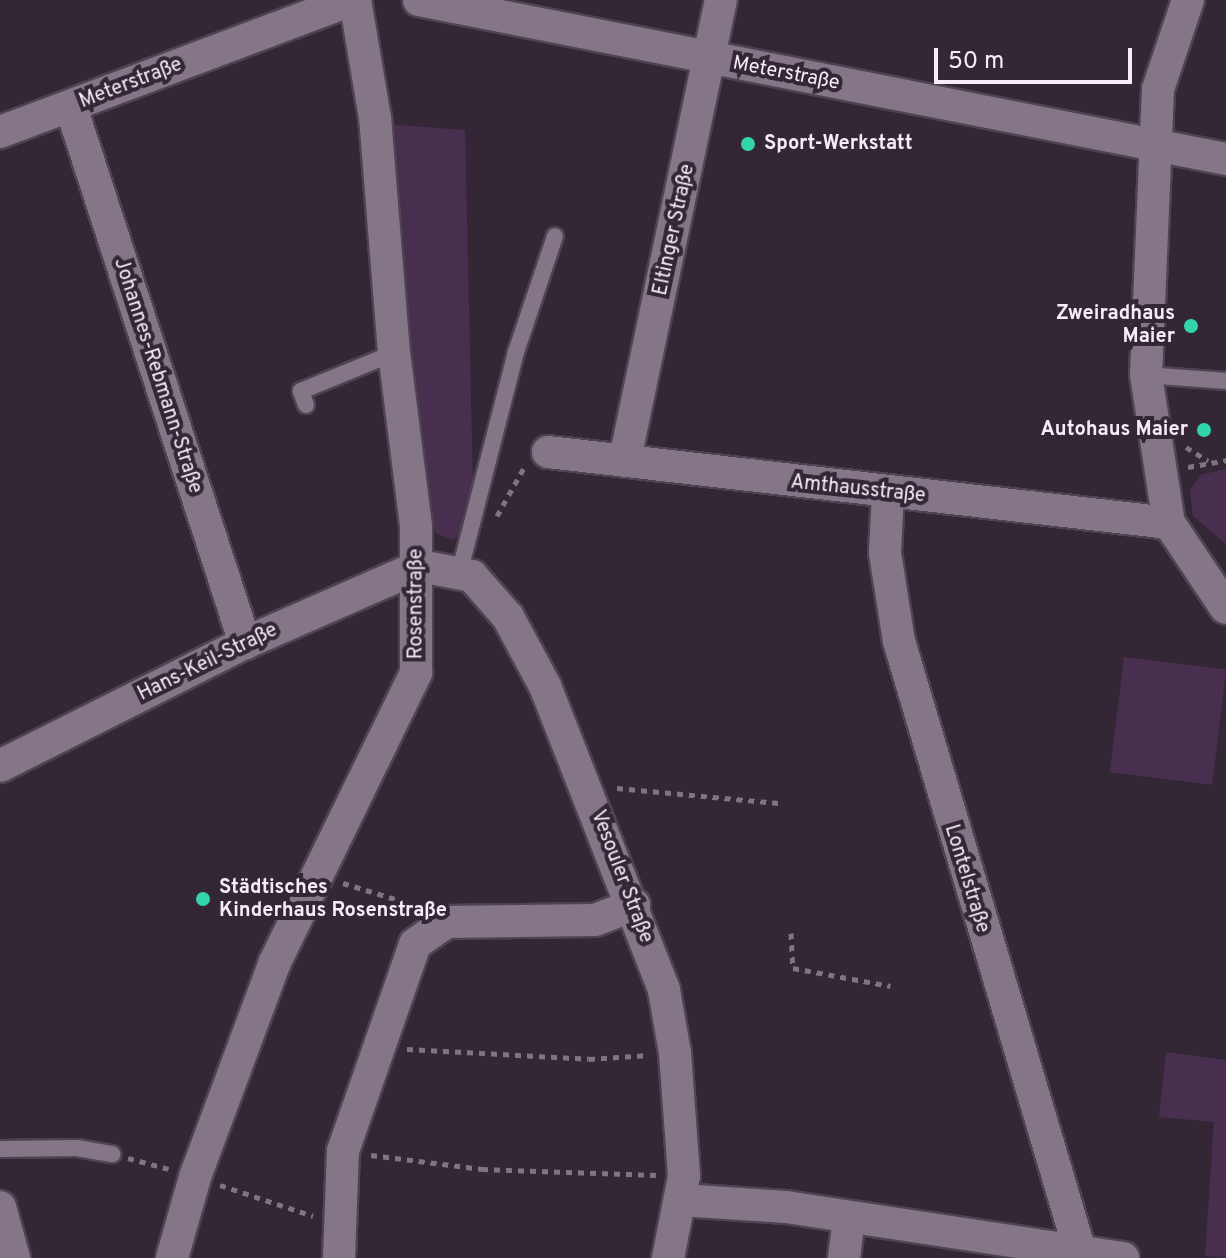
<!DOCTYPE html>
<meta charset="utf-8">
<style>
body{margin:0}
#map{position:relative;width:1226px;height:1258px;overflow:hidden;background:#332736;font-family:Overpass,sans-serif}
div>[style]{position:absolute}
.green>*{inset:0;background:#492f4f;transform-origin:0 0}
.path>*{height:5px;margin-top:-2.5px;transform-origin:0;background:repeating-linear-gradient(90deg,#7f7582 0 6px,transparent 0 12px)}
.roads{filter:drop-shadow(2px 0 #4e4451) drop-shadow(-2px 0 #4e4451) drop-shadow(0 2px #4e4451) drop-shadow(0 -2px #4e4451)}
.lane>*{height:16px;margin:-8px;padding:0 8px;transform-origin:8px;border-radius:8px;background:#847687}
.street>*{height:32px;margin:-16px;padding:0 16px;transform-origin:16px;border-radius:16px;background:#847687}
.dots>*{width:22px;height:22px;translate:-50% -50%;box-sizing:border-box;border:4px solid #332736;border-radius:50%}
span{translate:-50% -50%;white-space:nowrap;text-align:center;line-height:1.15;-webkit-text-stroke:8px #332736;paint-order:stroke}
.street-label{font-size:20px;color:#f4ecf6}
.poi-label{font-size:20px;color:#f4ecf6;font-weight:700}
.left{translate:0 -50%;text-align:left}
.right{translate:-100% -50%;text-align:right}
.scale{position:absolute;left:934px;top:48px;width:198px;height:36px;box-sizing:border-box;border:4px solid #f4ecf6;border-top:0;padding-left:10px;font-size:24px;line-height:28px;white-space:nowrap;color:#f4ecf6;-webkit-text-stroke:6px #332736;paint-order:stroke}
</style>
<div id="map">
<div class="green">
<div style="clip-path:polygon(384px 124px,465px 130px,473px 489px,462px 530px,454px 540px,435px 533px)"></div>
<div style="clip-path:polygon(1226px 469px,1226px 544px,1193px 516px,1190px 490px,1200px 475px)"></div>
<div style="left:1124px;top:657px;width:103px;height:116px;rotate:7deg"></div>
<div style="clip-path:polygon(1166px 1052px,1226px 1060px,1226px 1258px,1205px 1256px,1214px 1122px,1159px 1117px)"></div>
</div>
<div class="path">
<div style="left:1186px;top:447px;width:26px;rotate:32deg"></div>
<div style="left:1188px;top:467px;width:39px;rotate:-10deg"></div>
<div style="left:497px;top:516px;width:57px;rotate:-60.8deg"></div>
<div style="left:617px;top:788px;width:163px;rotate:5.3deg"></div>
<div style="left:343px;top:883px;width:78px;rotate:17deg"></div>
<div style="left:791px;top:933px;width:35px;rotate:87deg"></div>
<div style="left:793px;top:968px;width:99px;rotate:10.5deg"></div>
<div style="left:407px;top:1049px;width:182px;rotate:3.1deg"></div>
<div style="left:589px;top:1059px;width:60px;rotate:-3.8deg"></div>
<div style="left:371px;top:1155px;width:112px;rotate:7.2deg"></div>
<div style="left:482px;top:1169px;width:174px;rotate:2deg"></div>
<div style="left:128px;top:1158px;width:42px;rotate:15deg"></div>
<div style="left:220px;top:1185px;width:98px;rotate:18.4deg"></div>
</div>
<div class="roads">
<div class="lane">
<div style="left:1146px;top:375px;width:80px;rotate:4.3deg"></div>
<div style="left:306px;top:405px;width:15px;rotate:-110deg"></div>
<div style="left:301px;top:391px;width:100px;rotate:-22.2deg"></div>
<div style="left:460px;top:570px;width:225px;rotate:-75.6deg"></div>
<div style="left:516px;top:352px;width:122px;rotate:-71.4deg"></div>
<div style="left:0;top:1149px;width:77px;rotate:-0.7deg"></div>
<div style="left:77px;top:1148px;width:36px;rotate:10deg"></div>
</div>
<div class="street">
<div style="left:419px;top:0;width:823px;rotate:11.15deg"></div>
<div style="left:1188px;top:0;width:94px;rotate:108.6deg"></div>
<div style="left:1158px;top:89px;width:286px;rotate:92.4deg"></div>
<div style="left:1146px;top:375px;width:150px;rotate:81.2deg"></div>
<div style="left:1169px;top:523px;width:102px;rotate:56.2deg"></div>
<div style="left:71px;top:107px;width:564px;rotate:72.02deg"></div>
<div style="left:0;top:132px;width:375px;rotate:-20.6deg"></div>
<div style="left:548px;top:452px;width:625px;rotate:6.52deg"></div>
<div style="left:625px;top:459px;width:469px;rotate:-78.2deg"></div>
<div style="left:888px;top:493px;width:60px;rotate:92.9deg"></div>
<div style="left:885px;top:553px;width:89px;rotate:81deg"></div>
<div style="left:899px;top:641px;width:644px;rotate:73.48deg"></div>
<div style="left:0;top:766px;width:274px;rotate:-26.7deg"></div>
<div style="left:245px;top:643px;width:191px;rotate:-23.7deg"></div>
<div style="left:420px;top:566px;width:53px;rotate:10.9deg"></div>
<div style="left:472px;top:576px;width:55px;rotate:48.7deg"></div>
<div style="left:508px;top:617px;width:78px;rotate:61.8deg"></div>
<div style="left:545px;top:686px;width:326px;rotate:68.6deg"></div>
<div style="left:664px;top:990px;width:64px;rotate:80.1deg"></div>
<div style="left:675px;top:1053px;width:123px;rotate:85.8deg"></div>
<div style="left:684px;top:1176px;width:84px;rotate:101deg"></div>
<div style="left:681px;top:1200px;width:105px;rotate:3.8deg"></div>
<div style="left:786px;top:1207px;width:341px;rotate:8.6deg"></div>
<div style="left:0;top:1207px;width:53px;rotate:74.6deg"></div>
<div style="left:172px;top:1258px;width:84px;rotate:-74.1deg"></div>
<div style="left:195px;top:1177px;width:229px;rotate:-69.6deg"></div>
<div style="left:275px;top:962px;width:322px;rotate:-64deg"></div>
<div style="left:416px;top:673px;width:147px;rotate:-90deg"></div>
<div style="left:416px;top:526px;width:174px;rotate:-97.2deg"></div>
<div style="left:394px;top:353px;width:236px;rotate:-94.6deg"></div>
<div style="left:375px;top:118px;width:120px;rotate:-99.6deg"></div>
<div style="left:339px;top:1258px;width:107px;rotate:-87.9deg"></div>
<div style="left:343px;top:1151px;width:219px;rotate:-70.8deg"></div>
<div style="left:415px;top:944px;width:38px;rotate:-35deg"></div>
<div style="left:446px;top:922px;width:149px;rotate:-0.8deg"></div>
<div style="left:595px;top:920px;width:42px;rotate:-21deg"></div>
<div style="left:844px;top:1258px;width:41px;rotate:-83deg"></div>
</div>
</div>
<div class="dots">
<div style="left:748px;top:144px;background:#32d4a9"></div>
<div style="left:1191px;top:326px;background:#32d4a9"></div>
<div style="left:1204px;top:430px;background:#32d4a9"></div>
<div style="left:203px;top:899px;background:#32d4a9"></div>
</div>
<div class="street-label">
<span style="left:786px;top:74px;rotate:11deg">Meterstraße</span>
<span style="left:131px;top:84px;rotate:-21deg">Meterstraße</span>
<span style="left:675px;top:230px;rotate:-78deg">Eltinger Straße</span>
<span style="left:157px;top:376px;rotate:72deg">Johannes-Rebmann-Straße</span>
<span style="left:858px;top:490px;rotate:6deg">Amthausstraße</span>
<span style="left:417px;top:604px;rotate:-90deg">Rosenstraße</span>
<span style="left:208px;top:663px;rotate:-26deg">Hans-Keil-Straße</span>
<span style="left:621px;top:877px;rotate:69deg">Vesouler Straße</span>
<span style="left:966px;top:879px;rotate:73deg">Lontelstraße</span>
</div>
<div class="poi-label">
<span class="left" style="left:764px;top:144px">Sport-Werkstatt</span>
<span class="right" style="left:1175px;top:326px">Zweiradhaus<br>Maier</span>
<span class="right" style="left:1188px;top:430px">Autohaus Maier</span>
<span class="left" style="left:219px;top:900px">Städtisches<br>Kinderhaus Rosenstraße</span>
</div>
<div class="scale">50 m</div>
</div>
